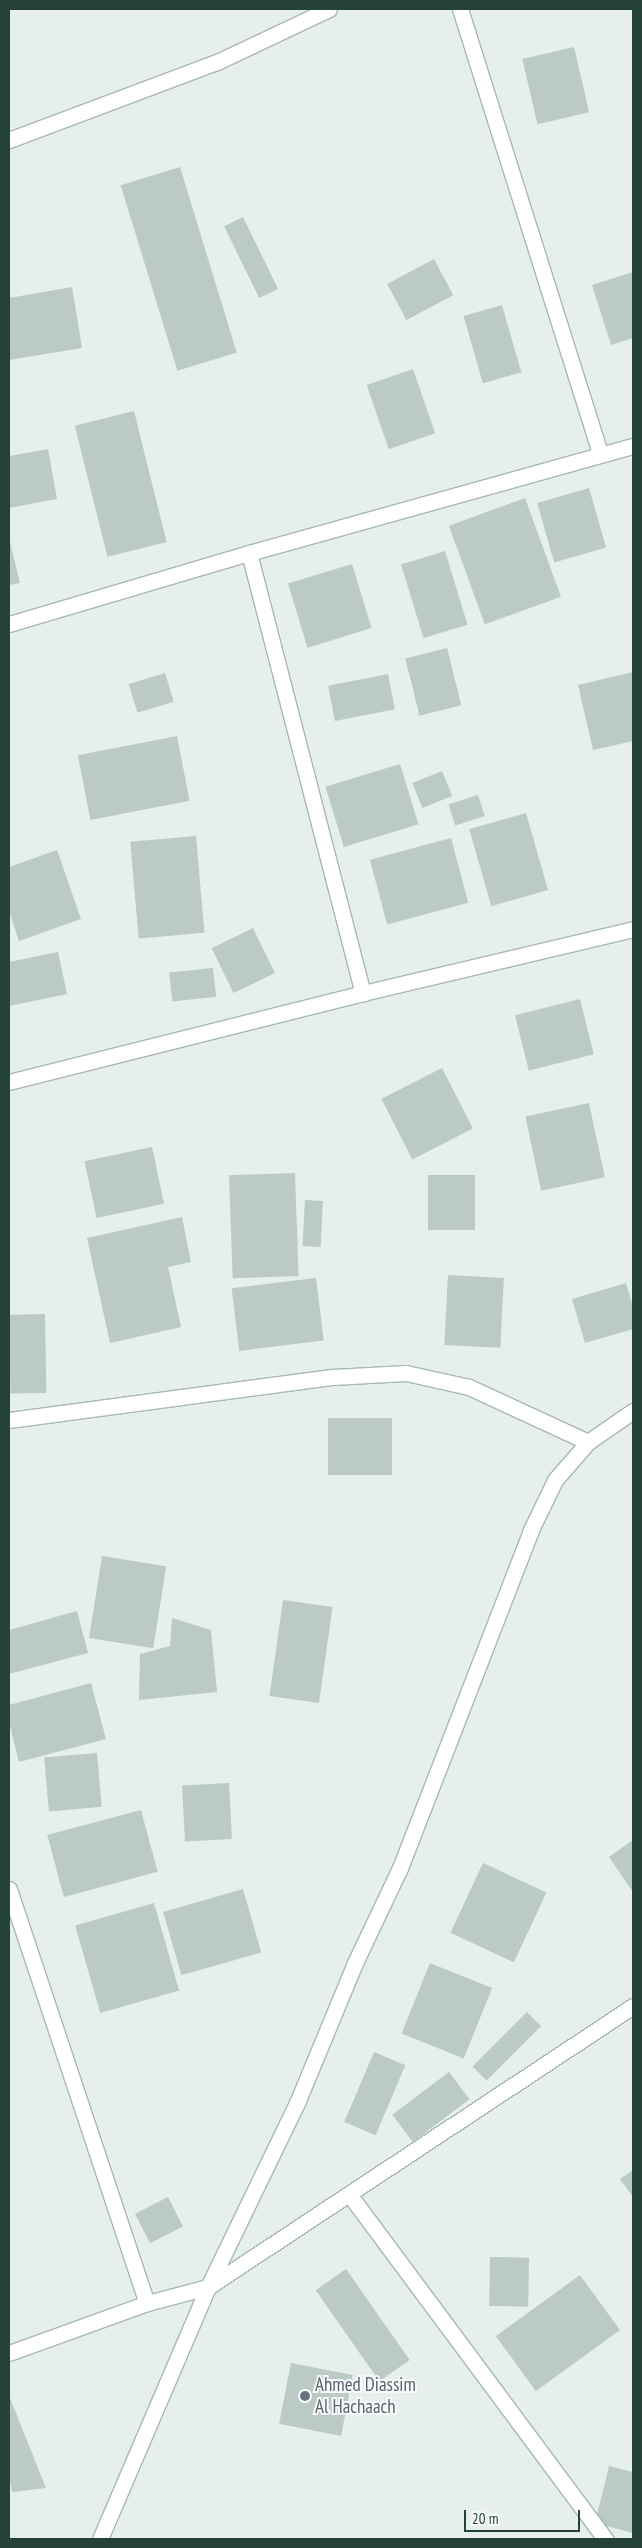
<!DOCTYPE html>
<style>
body{margin:0}
#map{position:relative;width:642px;height:2548px;overflow:hidden;background:#e6efeb;font-family:"PT Sans Narrow",sans-serif}
div>[style]{position:absolute}
.building>*{inset:0;background:#bbcac4;transform-origin:0 0}
.roads{filter:drop-shadow(1px 0 #a8b8b2) drop-shadow(-1px 0 #a8b8b2) drop-shadow(0 1px #a8b8b2) drop-shadow(0 -1px #a8b8b2)}
.street>*{height:15px;margin:-7.5px;padding:0 7.5px;transform-origin:7.5px;border-radius:7.5px;background:#fff}
.secondary>*{height:15px;margin:-7.5px;padding:0 7.5px;transform-origin:7.5px;border-radius:7.5px;background:#fff}
.dots>*{width:14px;height:14px;translate:-50% -50%;box-sizing:border-box;border:2px solid #f7fbf9;border-radius:50%}
span{translate:-50% -50%;white-space:nowrap;text-align:center;line-height:1.15;-webkit-text-stroke:4px #f7fbf9;paint-order:stroke}
.worship-label{font-size:19px;color:#5b616d}
.left{translate:0 -50%;text-align:left}
.frame{position:absolute;inset:0;border:10px solid #24423a;pointer-events:none}
.scale{position:absolute;left:464px;top:2510px;width:116px;height:22px;box-sizing:border-box;border:2px solid #24423a;border-top:0;padding-left:6px;font-size:15px;line-height:18px;white-space:nowrap;color:#24423a;-webkit-text-stroke:4px #f7fbf9;paint-order:stroke}
</style>
<div id="map">
<div class="building">
<div style="left:574px;top:47px;width:67px;height:53px;rotate:77deg"></div>
<div style="left:180px;top:167px;width:194px;height:62px;rotate:73deg"></div>
<div style="left:243px;top:217px;width:80px;height:21px;rotate:64deg"></div>
<div style="left:434px;top:259px;width:41px;height:53px;rotate:62deg"></div>
<div style="clip-path:polygon(633px 272px,633px 338px,611px 345px,592px 285px)"></div>
<div style="clip-path:polygon(72px 287px,82px 348px,9px 360px,9px 298px)"></div>
<div style="left:502px;top:305px;width:70px;height:40px;rotate:74deg"></div>
<div style="left:413px;top:369px;width:68px;height:49px;rotate:71deg"></div>
<div style="left:134px;top:411px;width:135px;height:61px;rotate:76deg"></div>
<div style="clip-path:polygon(48px 449px,57px 499px,9px 508px,9px 456px)"></div>
<div style="left:589px;top:488px;width:62px;height:54px;rotate:74deg"></div>
<div style="left:525px;top:498px;width:105px;height:81px;rotate:70deg"></div>
<div style="clip-path:polygon(9px 538px,20px 583px,9px 585px)"></div>
<div style="left:445px;top:551px;width:77px;height:46px;rotate:73deg"></div>
<div style="left:352px;top:564px;width:67px;height:67px;rotate:73deg"></div>
<div style="left:447px;top:648px;width:59px;height:43px;rotate:76deg"></div>
<div style="clip-path:polygon(633px 672px,633px 741px,593px 750px,578px 685px)"></div>
<div style="left:165px;top:673px;width:30px;height:38px;rotate:73deg"></div>
<div style="left:388px;top:674px;width:36px;height:61px;rotate:79deg"></div>
<div style="left:177px;top:736px;width:66px;height:101px;rotate:79deg"></div>
<div style="left:400px;top:764px;width:63px;height:78px;rotate:73deg"></div>
<div style="left:442px;top:771px;width:27px;height:32px;rotate:68deg"></div>
<div style="left:478px;top:795px;width:22px;height:31px;rotate:72deg"></div>
<div style="left:526px;top:813px;width:80px;height:59px;rotate:74deg"></div>
<div style="left:196px;top:836px;width:97px;height:66px;rotate:85deg"></div>
<div style="left:451px;top:838px;width:67px;height:84px;rotate:75deg"></div>
<div style="clip-path:polygon(57px 850px,81px 919px,19px 941px,9px 911px,9px 867px)"></div>
<div style="left:253px;top:928px;width:50px;height:46px;rotate:64deg"></div>
<div style="clip-path:polygon(58px 952px,67px 994px,9px 1006px,9px 962px)"></div>
<div style="left:213px;top:968px;width:29px;height:44px;rotate:84deg"></div>
<div style="left:580px;top:999px;width:57px;height:67px;rotate:76deg"></div>
<div style="left:442px;top:1068px;width:68px;height:68px;rotate:63deg"></div>
<div style="left:589px;top:1103px;width:76px;height:65px;rotate:78deg"></div>
<div style="left:152px;top:1147px;width:58px;height:69px;rotate:78deg"></div>
<div style="left:295px;top:1173px;width:103px;height:66px;rotate:88deg"></div>
<div style="left:428px;top:1175px;width:47px;height:55px"></div>
<div style="left:305px;top:1200px;width:18px;height:46px;rotate:3deg"></div>
<div style="clip-path:polygon(182px 1217px,191px 1262px,168px 1267px,181px 1327px,110px 1343px,87px 1238px)"></div>
<div style="left:448px;top:1275px;width:56px;height:70px;rotate:3deg"></div>
<div style="left:316px;top:1278px;width:63px;height:85px;rotate:83deg"></div>
<div style="clip-path:polygon(626px 1283px,633px 1307px,633px 1329px,585px 1343px,572px 1299px)"></div>
<div style="left:45px;top:1314px;width:79px;height:36px;rotate:89deg"></div>
<div style="left:328px;top:1418px;width:64px;height:57px"></div>
<div style="left:102px;top:1556px;width:65px;height:83px;rotate:9deg"></div>
<div style="left:283px;top:1600px;width:50px;height:97px;rotate:8deg"></div>
<div style="clip-path:polygon(77px 1611px,88px 1653px,9px 1674px,9px 1630px)"></div>
<div style="clip-path:polygon(172px 1618px,211px 1630px,217px 1692px,139px 1700px,140px 1654px,170px 1646px)"></div>
<div style="clip-path:polygon(91px 1683px,106px 1739px,19px 1762px,9px 1722px,9px 1705px)"></div>
<div style="left:97px;top:1753px;width:54px;height:53px;rotate:85deg"></div>
<div style="left:229px;top:1783px;width:56px;height:47px;rotate:87deg"></div>
<div style="left:141px;top:1810px;width:64px;height:97px;rotate:75deg"></div>
<div style="clip-path:polygon(633px 1840px,633px 1892px,609px 1857px)"></div>
<div style="left:483px;top:1863px;width:70px;height:77px;rotate:25deg"></div>
<div style="left:243px;top:1889px;width:66px;height:83px;rotate:74deg"></div>
<div style="left:154px;top:1903px;width:91px;height:82px;rotate:74deg"></div>
<div style="left:430px;top:1963px;width:67px;height:76px;rotate:22deg"></div>
<div style="left:527px;top:2012px;width:20px;height:77px;rotate:45deg"></div>
<div style="left:374px;top:2052px;width:34px;height:76px;rotate:23deg"></div>
<div style="left:449px;top:2072px;width:34px;height:71px;rotate:53deg"></div>
<div style="clip-path:polygon(633px 2170px,633px 2197px,620px 2179px)"></div>
<div style="left:168px;top:2197px;width:33px;height:37px;rotate:63deg"></div>
<div style="left:490px;top:2257px;width:39px;height:49px;rotate:1deg"></div>
<div style="left:346px;top:2269px;width:111px;height:37px;rotate:55deg"></div>
<div style="left:580px;top:2275px;width:68px;height:104px;rotate:54deg"></div>
<div style="left:291px;top:2363px;width:63px;height:62px;rotate:11deg"></div>
<div style="clip-path:polygon(10px 2398px,46px 2488px,12px 2492px,9px 2476px)"></div>
<div style="clip-path:polygon(609px 2466px,633px 2472px,633px 2533px,595px 2523px)"></div>
</div>
<div class="roads">
<div class="street">
<div style="left:460px;top:9px;width:466px;rotate:72.5deg"></div>
<div style="left:249px;top:553px;width:455px;rotate:75.5deg"></div>
<div style="left:9px;top:624px;width:250px;rotate:-16.5deg"></div>
<div style="left:249px;top:553px;width:399px;rotate:-15.6deg"></div>
<div style="left:9px;top:1082px;width:365px;rotate:-14.1deg"></div>
<div style="left:363px;top:993px;width:277px;rotate:-13.3deg"></div>
<div style="left:9px;top:1420px;width:327px;rotate:-7.6deg"></div>
<div style="left:333px;top:1377px;width:73px;rotate:-3.1deg"></div>
<div style="left:406px;top:1373px;width:65px;rotate:12.5deg"></div>
<div style="left:469px;top:1387px;width:131px;rotate:24.8deg"></div>
<div style="left:9px;top:1889px;width:436px;rotate:71.6deg"></div>
<div style="left:349px;top:2194px;width:430px;rotate:53.4deg"></div>
<div style="left:9px;top:2353px;width:147px;rotate:-19.9deg"></div>
<div style="left:147px;top:2303px;width:63px;rotate:-14.7deg"></div>
<div style="left:208px;top:2287px;width:509px;rotate:-33.47deg"></div>
</div>
<div class="secondary">
<div style="left:9px;top:140px;width:222px;rotate:-20.6deg"></div>
<div style="left:217px;top:62px;width:124px;rotate:-25.3deg"></div>
<div style="left:100px;top:2539px;width:274px;rotate:-66.8deg"></div>
<div style="left:208px;top:2287px;width:204px;rotate:-64.2deg"></div>
<div style="left:297px;top:2103px;width:152px;rotate:-67.5deg"></div>
<div style="left:355px;top:1963px;width:105px;rotate:-64.7deg"></div>
<div style="left:400px;top:1868px;width:360px;rotate:-68.8deg"></div>
<div style="left:530px;top:1532px;width:58px;rotate:-64.3deg"></div>
<div style="left:555px;top:1480px;width:50px;rotate:-49deg"></div>
<div style="left:588px;top:1442px;width:55px;rotate:-34.6deg"></div>
</div>
</div>
<div class="dots">
<div style="left:305px;top:2396px;background:#6b7280"></div>
</div>
<div class="worship-label">
<span class="left" style="left:315px;top:2396px">Ahmed Diassim<br>Al Hachaach</span>
</div>
<div class="frame"></div>
<div class="scale">20 m</div>
</div>
